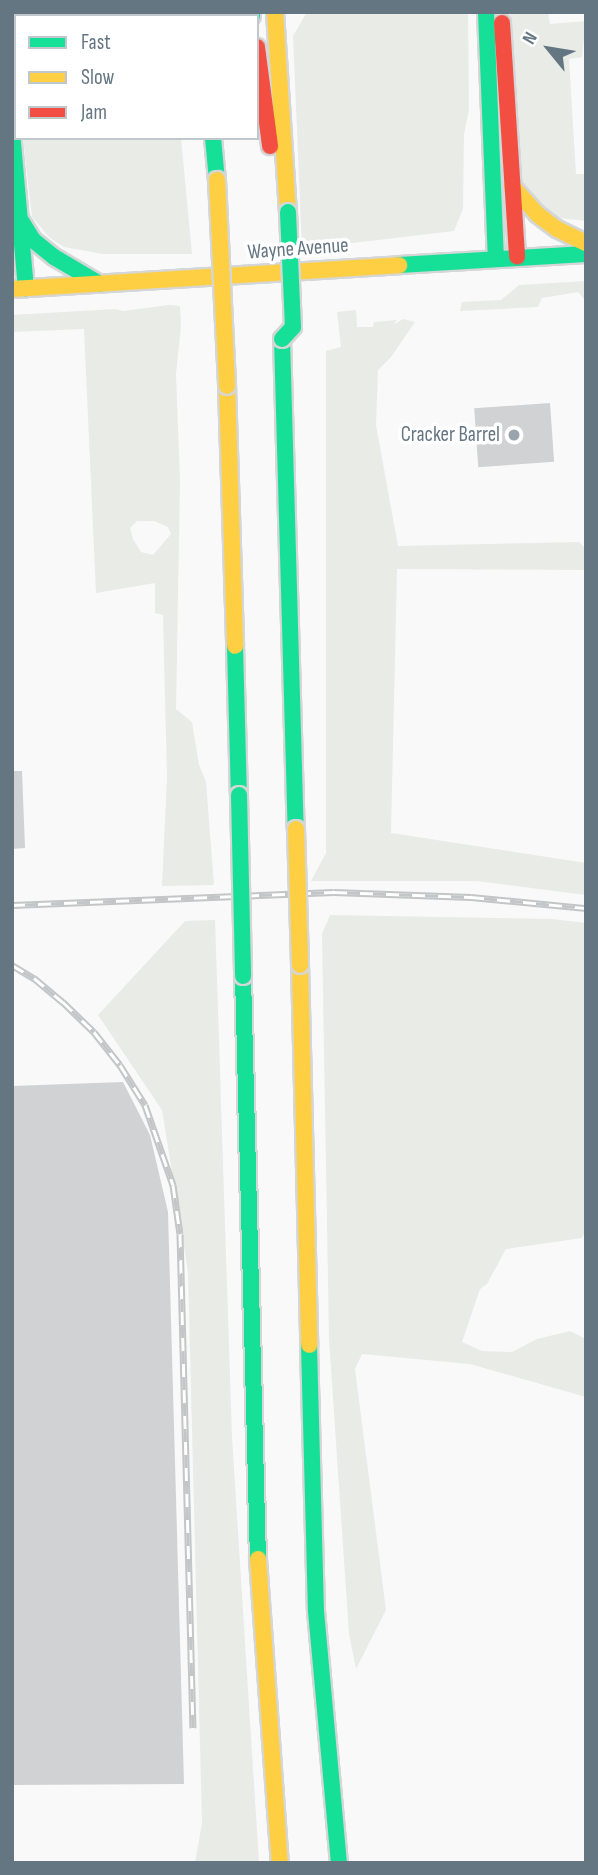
<!DOCTYPE html>
<style>
body{margin:0}
#map{position:relative;width:598px;height:1875px;overflow:hidden;background:#f9f9f9;font-family:"Sofia Sans Condensed",sans-serif}
div>[style]{position:absolute}
.green>*{inset:0;background:#e8ebe6}
.building>*{inset:0;background:#d0d2d3;transform-origin:0 0}
.roads{filter:drop-shadow(2px 0 #d5d6d7) drop-shadow(-2px 0 #d5d6d7) drop-shadow(0 2px #d5d6d7) drop-shadow(0 -2px #d5d6d7)}
.fast>*{height:16px;margin:-8px;padding:0 8px;transform-origin:8px;border-radius:8px;background:#16e098}
.slow>*{height:16px;margin:-8px;padding:0 8px;transform-origin:8px;border-radius:8px;background:#ffcf43}
.jam>*{height:16px;margin:-8px;padding:0 8px;transform-origin:8px;border-radius:8px;background:#f24e42}
.rail>*{height:7px;margin-top:-3.5px;transform-origin:0;background:repeating-linear-gradient(90deg,#fff 0 13px,#c3c5c6 0 26px);box-sizing:border-box;border-block:2px solid #c3c5c6}
.bridges{filter:drop-shadow(2px 0 #d5d6d6) drop-shadow(-2px 0 #d5d6d6) drop-shadow(0 2px #d5d6d6) drop-shadow(0 -2px #d5d6d6)}
.fast-bridge>*{height:16px;margin:-8px;padding:0 8px;transform-origin:8px;border-radius:8px;background:#16e098}
.slow-bridge>*{height:16px;margin:-8px;padding:0 8px;transform-origin:8px;border-radius:8px;background:#ffcf43}
.dots>*{width:19px;height:19px;translate:-50% -50%;box-sizing:border-box;border:4px solid #fff;border-radius:50%}
span{translate:-50% -50%;white-space:nowrap;text-align:center;line-height:1.15;-webkit-text-stroke:7px #fff;paint-order:stroke}
.street-label{font-size:21px;color:#657683}
.poi-label{font-size:21px;color:#657683}
.right{translate:-100% -50%;text-align:right}
.frame{position:absolute;inset:0;border:14px solid #657683;pointer-events:none}
.legend{position:absolute;left:14px;top:14px;width:245px;height:126px;box-sizing:border-box;background:#fff;border:2px solid #c1c8cd;margin:0;padding:9px 12px;list-style:none;font-size:21px;color:#657683}
.legend li{display:flex;align-items:center;gap:14px;height:35px}
.legend b{width:35px;border:2px solid #c1c8cd}
.north{position:absolute;left:514px;top:14px;width:70px;height:70px;-webkit-text-stroke:5px #fff;paint-order:stroke;rotate:300deg;font-size:19px;font-weight:700;line-height:28px;text-align:center;color:#657683}
.north::after{content:'';display:block;margin:auto;width:24px;height:32px;background:#657683;clip-path:polygon(50% 0,100% 100%,50% 72%,0 100%)}
</style>
<div id="map">
<div class="green">
<div style="clip-path:polygon(12px 12px,164px 12px,165px 16px,16px 16px,16px 88px,12px 72px)"></div>
<div style="clip-path:polygon(307px 12px,468px 12px,469px 110px,464px 134px,463px 209px,454px 231px,302px 249px,293px 36px)"></div>
<div style="clip-path:polygon(510px 12px,548px 12px,550px 24px,586px 21px,582px 57px,569px 59px,576px 174px,586px 174px,586px 221px,550px 217px,517px 180px)"></div>
<div style="clip-path:polygon(23px 138px,181px 138px,192px 254px,103px 254px,64px 247px,50px 238px,32px 217px)"></div>
<div style="clip-path:polygon(586px 281px,586px 301px,578px 292px,542px 298px,538px 307px,460px 311px,462px 302px,501px 300px,519px 285px)"></div>
<div style="clip-path:polygon(evenodd,169px 305px,180px 306px,181px 326px,176px 374px,180px 481px,176px 709px,192px 722px,199px 765px,206px 782px,214px 885px,162px 886px,167px 777px,163px 615px,155px 613px,155px 583px,96px 593px,84px 329px,12px 332px,12px 315px,115px 309px,123px 311px,169px 305px,137px 521px,154px 521px,168px 527px,171px 534px,153px 555px,141px 552px,133px 539px,130px 528px,137px 521px)"></div>
<div style="clip-path:polygon(356px 310px,357px 327px,373px 327px,374px 322px,397px 320px,393px 325px,403px 319px,415px 322px,391px 357px,378px 370px,376px 425px,398px 546px,579px 542px,586px 549px,586px 570px,397px 569px,391px 833px,586px 863px,586px 895px,477px 881px,311px 881px,326px 853px,326px 351px,341px 347px,337px 312px)"></div>
<div style="clip-path:polygon(330px 915px,552px 919px,586px 923px,586px 1229px,582px 1238px,506px 1249px,487px 1284px,480px 1289px,462px 1342px,482px 1351px,512px 1352px,537px 1339px,570px 1331px,586px 1339px,586px 1397px,470px 1364px,362px 1354px,355px 1369px,386px 1610px,356px 1669px,349px 1634px,329px 1339px,322px 934px)"></div>
<div style="clip-path:polygon(215px 920px,232px 1437px,259px 1863px,195px 1863px,202px 1823px,188px 1272px,162px 1110px,98px 1015px,185px 921px)"></div>
</div>
<div class="building">
<div style="left:550px;top:403px;width:59px;height:76px;rotate:86deg"></div>
<div style="clip-path:polygon(12px 771px,22px 771px,25px 848px,12px 849px)"></div>
<div style="clip-path:polygon(123px 1082px,150px 1135px,168px 1212px,184px 1784px,12px 1785px,12px 1086px)"></div>
</div>
<div class="roads">
<div class="fast">
<div style="left:252px;top:12px;width:4px;rotate:90deg"></div>
<div style="left:486px;top:12px;width:246px;rotate:87.7deg"></div>
<div style="left:12px;top:132px;width:157px;rotate:84.9deg"></div>
<div style="left:213px;top:138px;width:42px;rotate:84.6deg"></div>
<div style="left:20px;top:219px;width:25px;rotate:58deg"></div>
<div style="left:33px;top:240px;width:27px;rotate:39deg"></div>
<div style="left:54px;top:257px;width:53px;rotate:30.4deg"></div>
<div style="left:399px;top:265px;width:187px;rotate:-3.4deg"></div>
<div style="left:282px;top:339px;width:490px;rotate:88.4deg"></div>
<div style="left:235px;top:646px;width:149px;rotate:88.5deg"></div>
<div style="left:243px;top:976px;width:583px;rotate:88.53deg"></div>
<div style="left:309px;top:1345px;width:266px;rotate:88.5deg"></div>
<div style="left:316px;top:1611px;width:253px;rotate:84.8deg"></div>
</div>
<div class="slow">
<div style="left:198px;top:12px;width:4px;rotate:90deg"></div>
<div style="left:275px;top:12px;width:200px;rotate:86.3deg"></div>
<div style="left:512px;top:186px;width:38px;rotate:48deg"></div>
<div style="left:537px;top:214px;width:25px;rotate:37deg"></div>
<div style="left:557px;top:229px;width:32px;rotate:26deg"></div>
<div style="left:12px;top:289px;width:388px;rotate:-3.5deg"></div>
<div style="left:227px;top:386px;width:260px;rotate:88.2deg"></div>
<div style="left:300px;top:965px;width:380px;rotate:88.6deg"></div>
<div style="left:258px;top:1559px;width:305px;rotate:85.9deg"></div>
</div>
<div class="jam">
<div style="left:502px;top:23px;width:234px;rotate:86.3deg"></div>
<div style="left:257px;top:47px;width:100px;rotate:82.5deg"></div>
</div>
</div>
<div class="rail">
<div style="left:12px;top:905px;width:322px;rotate:-2.3deg"></div>
<div style="left:334px;top:892px;width:137px;rotate:2.1deg"></div>
<div style="left:471px;top:897px;width:116px;rotate:5.5deg"></div>
<div style="left:12px;top:965px;width:26px;rotate:31deg"></div>
<div style="left:34px;top:978px;width:38px;rotate:40deg"></div>
<div style="left:63px;top:1002px;width:43px;rotate:44.1deg"></div>
<div style="left:94px;top:1032px;width:42px;rotate:51.8deg"></div>
<div style="left:120px;top:1065px;width:47px;rotate:58deg"></div>
<div style="left:145px;top:1105px;width:85px;rotate:70.7deg"></div>
<div style="left:173px;top:1185px;width:49px;rotate:81.9deg"></div>
<div style="left:180px;top:1234px;width:494px;rotate:88.5deg"></div>
</div>
<div class="bridges">
<div class="fast-bridge">
<div style="left:282px;top:339px;width:16px;rotate:-47deg"></div>
<div style="left:293px;top:327px;width:115px;rotate:-92.5deg"></div>
<div style="left:239px;top:795px;width:181px;rotate:88.7deg"></div>
</div>
<div class="slow-bridge">
<div style="left:217px;top:180px;width:206px;rotate:87.2deg"></div>
<div style="left:296px;top:829px;width:136px;rotate:88.3deg"></div>
</div>
</div>
<div class="dots">
<div style="left:514px;top:435px;background:#99a4ac"></div>
</div>
<div class="street-label">
<span style="left:298px;top:249px;rotate:-4deg">Wayne Avenue</span>
</div>
<div class="poi-label">
<span class="right" style="left:500px;top:435px">Cracker Barrel</span>
</div>
<div class="frame"></div>
<ul class="legend">
<li><b style="height:9px;background:#16e098"></b>Fast</li>
<li><b style="height:9px;background:#ffcf43"></b>Slow</li>
<li><b style="height:9px;background:#f24e42"></b>Jam</li>
</ul>
<div class="north">N</div>
</div>
